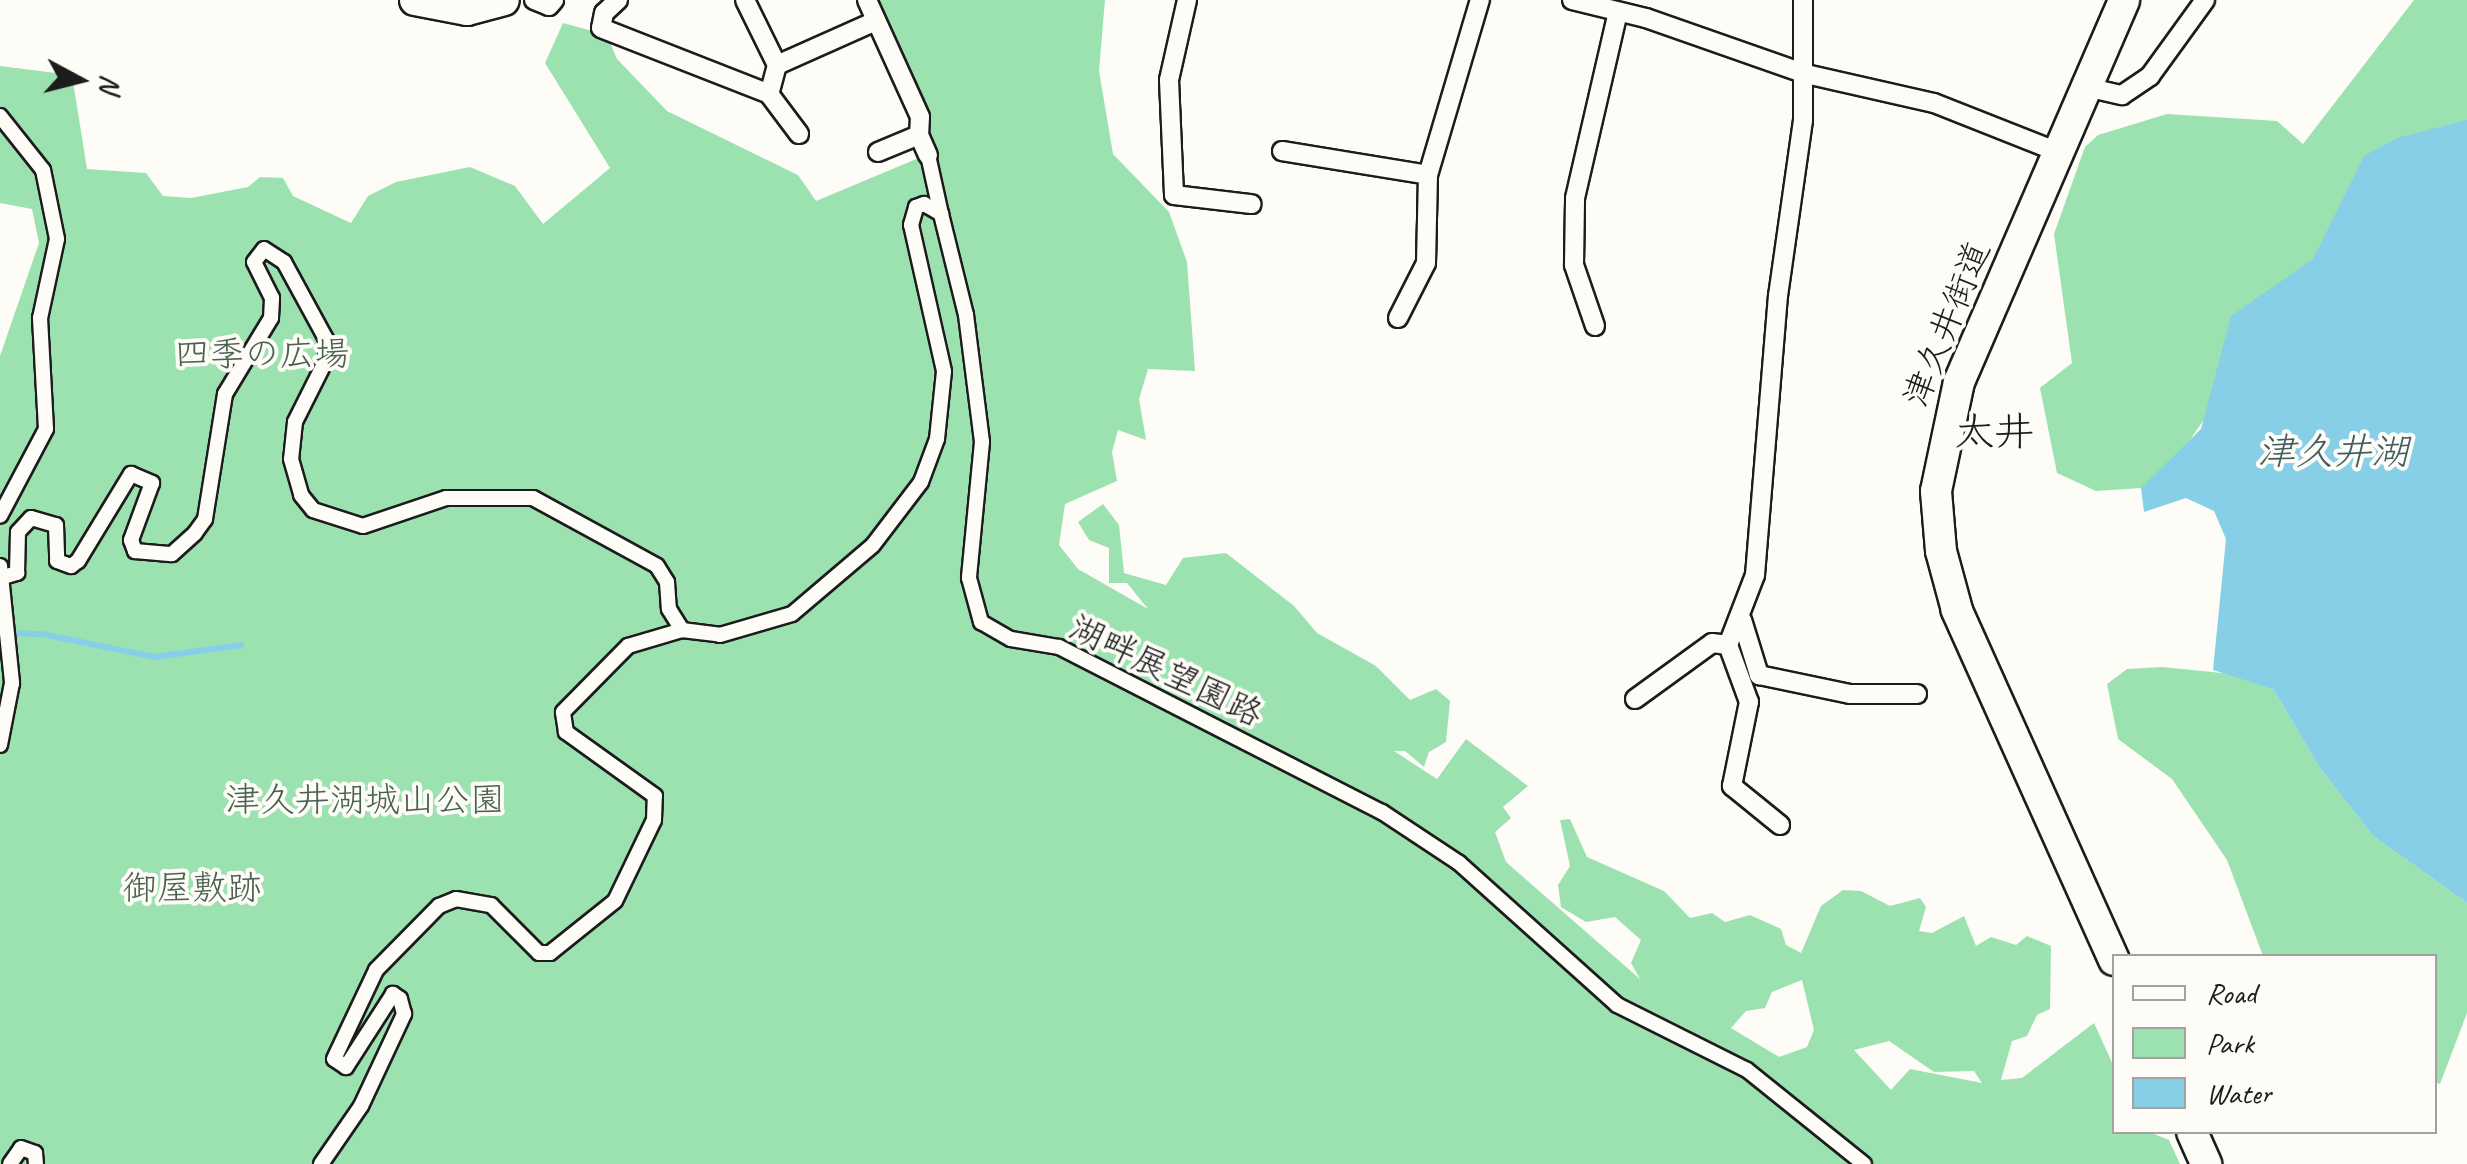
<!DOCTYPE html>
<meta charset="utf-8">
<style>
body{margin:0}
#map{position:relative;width:2467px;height:1164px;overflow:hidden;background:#fdfcf7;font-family:Caveat,"Klee One",sans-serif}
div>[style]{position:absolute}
.green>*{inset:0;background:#9ce2b0}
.water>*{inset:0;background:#86cfe7}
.stream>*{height:6px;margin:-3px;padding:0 3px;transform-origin:3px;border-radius:3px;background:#86cfe7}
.roads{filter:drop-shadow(2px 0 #1c1c1c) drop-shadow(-2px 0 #1c1c1c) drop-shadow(0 2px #1c1c1c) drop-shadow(0 -2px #1c1c1c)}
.pedestrian>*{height:14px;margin:-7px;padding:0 7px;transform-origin:7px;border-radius:7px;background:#fdfcf7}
.minor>*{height:18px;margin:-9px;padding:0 9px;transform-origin:9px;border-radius:9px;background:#fdfcf7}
.primary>*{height:30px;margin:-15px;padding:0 15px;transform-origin:15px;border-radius:15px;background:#fdfcf7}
.trunk>*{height:30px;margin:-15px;padding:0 15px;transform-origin:15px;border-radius:15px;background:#fdfcf7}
span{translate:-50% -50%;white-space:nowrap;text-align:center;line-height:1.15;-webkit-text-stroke:8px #fdfcf7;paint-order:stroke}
.street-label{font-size:35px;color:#1c1c1c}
.park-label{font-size:35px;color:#496150}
.water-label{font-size:38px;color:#415b63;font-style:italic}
.quarter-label{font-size:40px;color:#1c1c1c}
.legend{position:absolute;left:2112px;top:954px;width:325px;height:180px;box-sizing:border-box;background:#fdfcf7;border:2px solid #a3a29f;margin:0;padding:12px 18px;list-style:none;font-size:30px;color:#1c1c1c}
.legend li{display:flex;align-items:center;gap:20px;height:50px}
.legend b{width:50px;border:2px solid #a3a29f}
.north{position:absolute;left:30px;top:30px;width:100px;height:100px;-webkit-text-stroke:8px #fdfcf7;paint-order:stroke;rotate:97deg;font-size:28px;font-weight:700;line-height:40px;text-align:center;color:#1c1c1c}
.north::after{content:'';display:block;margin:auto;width:35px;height:45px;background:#1c1c1c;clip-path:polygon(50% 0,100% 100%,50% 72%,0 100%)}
</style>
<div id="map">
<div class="green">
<div style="clip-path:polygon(evenodd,876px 0,1105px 0,1099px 71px,1113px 154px,1169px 212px,1187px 262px,1195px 371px,1148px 369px,1139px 399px,1146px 440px,1118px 430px,1112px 452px,1117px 481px,1065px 504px,1059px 545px,1078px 569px,1148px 609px,1127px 583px,1109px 583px,1109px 548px,1089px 540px,1078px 522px,1103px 504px,1119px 525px,1124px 573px,1166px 585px,1183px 558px,1226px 553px,1294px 606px,1317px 633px,1376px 666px,1410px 700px,1436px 689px,1450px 701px,1446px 742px,1429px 752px,1424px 767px,1405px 751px,1394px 751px,1437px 779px,1466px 739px,1528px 786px,1503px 807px,1511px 818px,1495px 832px,1506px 862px,1640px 979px,1631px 963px,1641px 940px,1615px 917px,1586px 922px,1561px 907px,1558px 885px,1570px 866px,1560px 820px,1570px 819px,1587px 857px,1664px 891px,1690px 918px,1712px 913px,1725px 922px,1750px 915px,1781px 929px,1786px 945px,1801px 953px,1821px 906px,1843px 890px,1861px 891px,1890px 906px,1920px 898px,1926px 907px,1919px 931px,1932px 933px,1964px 916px,1976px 946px,1991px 937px,2016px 945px,2027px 936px,2051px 946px,2050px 1009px,2037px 1015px,2027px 1036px,2012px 1041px,2001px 1080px,2022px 1078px,2094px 1023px,2114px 1067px,2114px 1132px,2149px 1132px,2169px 1140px,2180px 1164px,0 1164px,0 356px,39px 243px,32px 209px,0 203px,0 66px,72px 75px,87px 169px,146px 173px,163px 196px,191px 198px,248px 187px,260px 177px,283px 178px,293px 196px,351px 223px,368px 196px,396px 182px,470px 167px,515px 186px,543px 224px,610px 168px,545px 63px,563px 23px,607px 35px,617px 59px,667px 111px,798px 175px,816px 201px,933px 152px,926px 135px,930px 121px,876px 0,1802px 980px,1814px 1030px,1807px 1047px,1779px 1057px,1731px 1028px,1746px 1011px,1765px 1008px,1772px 992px,1802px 980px,876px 0,1889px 1041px,1934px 1072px,1974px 1071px,1982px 1083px,1910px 1069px,1891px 1090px,1854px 1050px,1889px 1041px)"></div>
<div style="clip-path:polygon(2414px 0,2467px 0,2467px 125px,2312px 264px,2167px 473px,2141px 488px,2096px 491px,2057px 473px,2040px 388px,2072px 363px,2054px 234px,2085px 147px,2098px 135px,2167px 114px,2277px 121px,2303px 144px)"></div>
<div style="clip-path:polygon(2162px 667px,2242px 675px,2273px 689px,2320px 768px,2373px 836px,2467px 903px,2467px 1013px,2440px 1084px,2434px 1082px,2434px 956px,2263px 956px,2227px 860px,2172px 779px,2118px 739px,2107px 684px,2127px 669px)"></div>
</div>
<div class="water">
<div style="clip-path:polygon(2467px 120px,2467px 903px,2373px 836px,2320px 768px,2273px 689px,2213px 670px,2226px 539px,2214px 511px,2186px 498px,2144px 512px,2141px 488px,2201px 429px,2231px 316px,2313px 259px,2364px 156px,2397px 138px)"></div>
</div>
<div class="stream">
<div style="left:0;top:633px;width:42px;rotate:1.4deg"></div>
<div style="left:42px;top:634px;width:114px;rotate:11.6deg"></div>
<div style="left:154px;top:657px;width:88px;rotate:-7.9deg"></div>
</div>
<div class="roads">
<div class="pedestrian">
<div style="left:0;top:116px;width:69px;rotate:51.5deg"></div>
<div style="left:43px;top:170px;width:70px;rotate:78.5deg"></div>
<div style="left:57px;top:239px;width:81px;rotate:102.1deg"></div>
<div style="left:40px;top:318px;width:111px;rotate:86.9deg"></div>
<div style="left:46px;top:429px;width:98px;rotate:117.9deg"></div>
<div style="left:928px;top:155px;width:60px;rotate:77.6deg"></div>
<div style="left:0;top:566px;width:118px;rotate:84.1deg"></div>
<div style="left:12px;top:683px;width:63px;rotate:101deg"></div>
<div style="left:3px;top:577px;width:15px;rotate:-16deg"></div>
<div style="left:17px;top:573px;width:41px;rotate:-88.6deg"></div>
<div style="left:18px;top:532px;width:19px;rotate:-47deg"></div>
<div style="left:31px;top:518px;width:26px;rotate:16deg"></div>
<div style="left:56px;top:525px;width:36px;rotate:88deg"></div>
<div style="left:57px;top:561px;width:15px;rotate:20deg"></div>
<div style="left:71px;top:566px;width:9px;rotate:-36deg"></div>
<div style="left:78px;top:561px;width:102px;rotate:-58.7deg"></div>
<div style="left:131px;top:474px;width:23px;rotate:23deg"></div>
<div style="left:152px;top:483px;width:61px;rotate:110.2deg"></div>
<div style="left:131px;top:540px;width:12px;rotate:70deg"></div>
<div style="left:135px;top:551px;width:37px;rotate:5deg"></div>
<div style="left:172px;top:554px;width:31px;rotate:-42deg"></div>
<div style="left:195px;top:533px;width:17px;rotate:-54deg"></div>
<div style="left:205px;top:519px;width:127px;rotate:-80.9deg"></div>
<div style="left:225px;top:394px;width:89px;rotate:-58.8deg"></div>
<div style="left:271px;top:318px;width:20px;rotate:-87deg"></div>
<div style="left:272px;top:298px;width:40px;rotate:-116.6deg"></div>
<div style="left:254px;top:262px;width:16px;rotate:-52deg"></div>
<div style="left:264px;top:249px;width:24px;rotate:33deg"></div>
<div style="left:284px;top:262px;width:90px;rotate:61.4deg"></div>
<div style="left:327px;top:341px;width:19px;rotate:93deg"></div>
<div style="left:326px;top:360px;width:69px;rotate:116.6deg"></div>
<div style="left:295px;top:422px;width:37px;rotate:96deg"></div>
<div style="left:291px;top:459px;width:37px;rotate:74deg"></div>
<div style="left:301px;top:495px;width:19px;rotate:51deg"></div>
<div style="left:313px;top:510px;width:52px;rotate:17.7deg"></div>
<div style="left:363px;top:526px;width:88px;rotate:-18.6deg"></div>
<div style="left:446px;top:498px;width:87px"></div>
<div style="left:533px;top:498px;width:141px;rotate:28.7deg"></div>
<div style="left:657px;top:566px;width:19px;rotate:58deg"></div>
<div style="left:667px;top:582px;width:27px;rotate:86deg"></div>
<div style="left:669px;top:609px;width:25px;rotate:58deg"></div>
<div style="left:10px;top:1164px;width:19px;rotate:-55deg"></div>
<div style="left:21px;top:1148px;width:15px;rotate:20deg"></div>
<div style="left:35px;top:1153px;width:11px;rotate:85deg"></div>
<div style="left:321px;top:1164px;width:70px;rotate:-55.4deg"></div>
<div style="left:361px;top:1106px;width:102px;rotate:-64.9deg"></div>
<div style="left:404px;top:1014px;width:16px;rotate:-105deg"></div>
<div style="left:400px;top:999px;width:9px;rotate:-144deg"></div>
<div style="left:393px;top:994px;width:87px;rotate:122.8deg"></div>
<div style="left:346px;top:1067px;width:14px;rotate:-146deg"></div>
<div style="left:334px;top:1059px;width:98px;rotate:-64.7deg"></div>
<div style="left:376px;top:970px;width:90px;rotate:-45.5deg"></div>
<div style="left:439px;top:906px;width:18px;rotate:-22deg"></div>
<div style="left:456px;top:899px;width:36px;rotate:10deg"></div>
<div style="left:491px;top:905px;width:68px;rotate:45deg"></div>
<div style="left:539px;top:953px;width:11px"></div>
<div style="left:550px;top:953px;width:83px;rotate:-38.7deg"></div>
<div style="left:615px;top:901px;width:90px;rotate:-64.3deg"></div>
<div style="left:654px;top:820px;width:24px;rotate:-88deg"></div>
<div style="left:655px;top:796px;width:110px;rotate:-144.3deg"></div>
<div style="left:566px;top:732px;width:20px;rotate:-99deg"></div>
<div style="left:563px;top:712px;width:93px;rotate:-45.4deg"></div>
<div style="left:628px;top:646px;width:56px;rotate:-16.5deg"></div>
<div style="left:682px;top:630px;width:38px;rotate:7deg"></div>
<div style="left:720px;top:635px;width:75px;rotate:-16.3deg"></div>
<div style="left:792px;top:614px;width:106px;rotate:-40.4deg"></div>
<div style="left:873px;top:545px;width:79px;rotate:-52.7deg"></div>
<div style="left:921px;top:482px;width:46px;rotate:-69.6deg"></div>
<div style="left:937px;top:439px;width:68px;rotate:-84.1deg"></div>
<div style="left:944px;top:371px;width:150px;rotate:-102.7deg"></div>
<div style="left:911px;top:225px;width:19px;rotate:-74deg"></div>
<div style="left:916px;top:207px;width:9px;rotate:-21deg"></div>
<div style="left:924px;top:204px;width:20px;rotate:30deg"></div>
<div style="left:941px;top:214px;width:104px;rotate:76.1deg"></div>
<div style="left:966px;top:315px;width:128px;rotate:82.8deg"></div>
<div style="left:982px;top:442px;width:137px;rotate:95.5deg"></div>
<div style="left:969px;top:578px;width:46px;rotate:74.7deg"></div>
<div style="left:981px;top:622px;width:34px;rotate:30deg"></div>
<div style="left:1011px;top:639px;width:49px;rotate:9.5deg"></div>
<div style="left:1059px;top:647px;width:363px;rotate:27.1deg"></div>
<div style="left:1382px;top:812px;width:92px;rotate:33.5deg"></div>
<div style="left:1459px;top:863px;width:212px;rotate:41.9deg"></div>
<div style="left:1617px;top:1005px;width:145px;rotate:26.6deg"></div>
<div style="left:1747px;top:1070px;width:150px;rotate:38.8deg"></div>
</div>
<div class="minor">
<div style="left:534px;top:0;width:16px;rotate:22deg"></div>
<div style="left:549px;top:6px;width:8px;rotate:-50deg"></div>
<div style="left:618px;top:0;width:19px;rotate:137deg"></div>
<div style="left:604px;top:13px;width:15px;rotate:101deg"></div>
<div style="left:601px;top:28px;width:180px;rotate:21.4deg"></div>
<div style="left:745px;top:0;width:72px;rotate:63.8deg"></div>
<div style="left:777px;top:65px;width:108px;rotate:-24deg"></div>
<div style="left:867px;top:0;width:128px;rotate:65.6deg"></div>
<div style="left:920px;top:117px;width:18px;rotate:93deg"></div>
<div style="left:919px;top:135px;width:22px;rotate:66deg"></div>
<div style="left:1187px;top:0;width:82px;rotate:102.7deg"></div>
<div style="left:1169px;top:80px;width:115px;rotate:87.5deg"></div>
<div style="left:1174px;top:195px;width:78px;rotate:6.7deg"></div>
<div style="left:1572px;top:0;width:76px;rotate:13.7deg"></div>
<div style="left:1646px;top:18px;width:170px;rotate:19.3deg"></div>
<div style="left:1806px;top:74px;width:131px;rotate:12.8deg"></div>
<div style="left:1934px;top:103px;width:133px;rotate:21.6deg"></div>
<div style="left:777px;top:65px;width:30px;rotate:105deg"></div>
<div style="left:769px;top:94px;width:50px;rotate:53.1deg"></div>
<div style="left:2086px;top:87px;width:37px;rotate:13deg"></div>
<div style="left:2122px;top:95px;width:34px;rotate:-34deg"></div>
<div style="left:2150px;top:76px;width:94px;rotate:-54.1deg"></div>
<div style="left:1282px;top:151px;width:148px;rotate:9.3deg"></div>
<div style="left:878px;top:152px;width:44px;rotate:-22.5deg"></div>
<div style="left:1398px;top:318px;width:62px;rotate:-63deg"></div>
<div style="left:1426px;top:263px;width:88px;rotate:-88.7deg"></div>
<div style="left:1428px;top:175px;width:183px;rotate:-73.5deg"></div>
<div style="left:1595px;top:326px;width:65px;rotate:-109deg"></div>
<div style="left:1574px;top:265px;width:67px;rotate:-89.1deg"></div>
<div style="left:1575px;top:198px;width:191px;rotate:-77deg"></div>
<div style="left:1742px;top:620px;width:58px;rotate:72.8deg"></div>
<div style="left:1759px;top:675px;width:93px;rotate:11.8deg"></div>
<div style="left:1850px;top:694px;width:67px"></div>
<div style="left:1635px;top:699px;width:95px;rotate:-36deg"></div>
<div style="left:1712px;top:643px;width:16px;rotate:7deg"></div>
<div style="left:1780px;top:825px;width:62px;rotate:-140.9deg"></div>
<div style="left:1732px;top:786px;width:86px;rotate:-78.6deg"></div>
<div style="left:1749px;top:702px;width:61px;rotate:-110.2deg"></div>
<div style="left:1728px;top:645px;width:75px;rotate:-68.9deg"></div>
<div style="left:1755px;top:575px;width:280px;rotate:-85.3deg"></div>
<div style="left:1778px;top:296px;width:178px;rotate:-81.9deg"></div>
<div style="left:1803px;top:120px;width:120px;rotate:-90deg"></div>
</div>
<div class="primary">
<div style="left:415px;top:0;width:53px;rotate:10.9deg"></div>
<div style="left:467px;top:10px;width:38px;rotate:-15deg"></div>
</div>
<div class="trunk">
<div style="left:2114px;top:960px;width:384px;rotate:-114.2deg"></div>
<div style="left:1957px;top:610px;width:61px;rotate:-105.2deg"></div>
<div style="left:1941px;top:551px;width:60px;rotate:-94.8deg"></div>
<div style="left:1936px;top:491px;width:111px;rotate:-78.1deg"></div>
<div style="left:1959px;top:382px;width:416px;rotate:-66.6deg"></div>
<div style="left:2192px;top:1132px;width:35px;rotate:66deg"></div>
</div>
</div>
<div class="street-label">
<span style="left:1947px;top:324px;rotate:-68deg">津久井街道</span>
<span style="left:1166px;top:671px;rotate:26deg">湖畔展望園路</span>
</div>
<div class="park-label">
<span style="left:262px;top:354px">四季の広場</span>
<span style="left:365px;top:800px">津久井湖城山公園</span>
<span style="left:192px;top:888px">御屋敷跡</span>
</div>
<div class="water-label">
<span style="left:2333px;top:452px">津久井湖</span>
</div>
<div class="quarter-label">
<span style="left:1994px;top:432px">太井</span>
</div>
<ul class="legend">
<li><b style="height:12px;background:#fdfcf7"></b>Road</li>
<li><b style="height:28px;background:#9ce2b0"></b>Park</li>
<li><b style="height:28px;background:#86cfe7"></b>Water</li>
</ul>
<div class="north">N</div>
</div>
